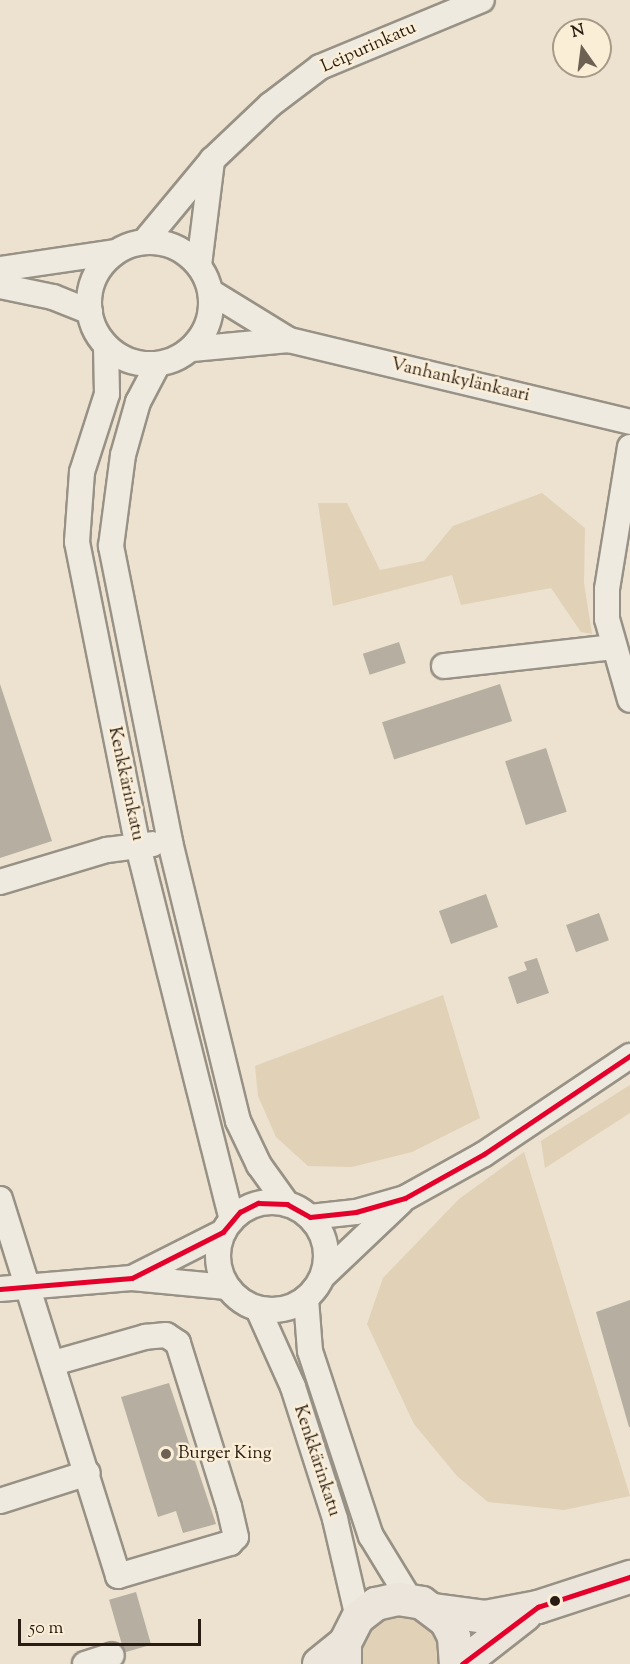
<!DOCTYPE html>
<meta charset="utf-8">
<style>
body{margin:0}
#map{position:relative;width:630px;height:1664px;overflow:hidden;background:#ece2cf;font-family:"Sorts Mill Goudy",serif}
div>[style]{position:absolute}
.green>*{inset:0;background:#e0d1b7}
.building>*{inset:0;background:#b5aea1;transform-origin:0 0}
.roads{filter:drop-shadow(2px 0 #989185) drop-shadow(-2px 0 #989185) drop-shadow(0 2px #989185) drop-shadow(0 -2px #989185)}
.minor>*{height:24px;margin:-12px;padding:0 12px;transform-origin:12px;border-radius:12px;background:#efeae0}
.minor>.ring{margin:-12px;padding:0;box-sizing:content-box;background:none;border:24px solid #efeae0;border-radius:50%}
.major>*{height:32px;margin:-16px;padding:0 16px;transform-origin:16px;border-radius:16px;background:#ece5db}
.bus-1>*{height:4.5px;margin:-2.25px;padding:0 2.25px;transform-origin:2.25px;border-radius:2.25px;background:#e4002b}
.dots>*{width:16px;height:16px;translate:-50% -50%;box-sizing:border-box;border:3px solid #fbeed7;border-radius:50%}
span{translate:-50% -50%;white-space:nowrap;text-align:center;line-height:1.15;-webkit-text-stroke:5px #fbeed7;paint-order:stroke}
.street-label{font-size:18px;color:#291c12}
.poi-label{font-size:18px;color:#291c12}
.left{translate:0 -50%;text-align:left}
.north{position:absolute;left:552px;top:18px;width:60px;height:60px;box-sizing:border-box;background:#fbeed7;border:2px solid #a79a88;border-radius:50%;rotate:346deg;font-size:16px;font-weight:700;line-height:24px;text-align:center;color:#291c12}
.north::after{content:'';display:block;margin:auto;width:21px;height:27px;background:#6d6154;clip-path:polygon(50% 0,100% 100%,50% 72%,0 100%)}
.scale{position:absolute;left:18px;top:1619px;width:183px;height:27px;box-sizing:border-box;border:3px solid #291c12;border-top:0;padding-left:8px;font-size:18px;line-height:21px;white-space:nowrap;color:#291c12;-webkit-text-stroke:4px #fbeed7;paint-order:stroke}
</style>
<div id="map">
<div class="green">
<div style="clip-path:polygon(542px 493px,585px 528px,584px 583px,592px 634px,581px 632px,551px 588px,461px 605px,452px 575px,333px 606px,318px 503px,347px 503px,380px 570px,424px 561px,453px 526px)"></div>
<div style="clip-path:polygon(443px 995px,480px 1118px,412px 1152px,352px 1167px,308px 1166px,276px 1137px,258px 1096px,255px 1066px)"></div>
<div style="clip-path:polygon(630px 1085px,630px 1113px,545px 1168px,541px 1141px)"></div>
<div style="clip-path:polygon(524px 1152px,630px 1496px,564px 1510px,488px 1502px,457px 1476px,414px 1424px,367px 1324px,383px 1278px,459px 1199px)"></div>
<div style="clip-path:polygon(396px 1615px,409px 1616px,431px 1629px,437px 1640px,439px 1664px,361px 1664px,364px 1636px,373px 1626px)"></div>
</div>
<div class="building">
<div style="left:399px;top:642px;width:22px;height:38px;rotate:72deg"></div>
<div style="clip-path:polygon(0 684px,52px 841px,0 858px)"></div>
<div style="left:500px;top:684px;width:39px;height:124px;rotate:72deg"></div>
<div style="left:546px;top:748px;width:67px;height:43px;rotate:72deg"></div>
<div style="left:486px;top:894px;width:35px;height:50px;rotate:70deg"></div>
<div style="left:599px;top:913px;width:29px;height:35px;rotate:70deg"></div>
<div style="clip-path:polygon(537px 958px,549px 993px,517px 1004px,508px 977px,527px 970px,524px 962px)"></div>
<div style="clip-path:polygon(630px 1300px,630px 1427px,629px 1427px,596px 1312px)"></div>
<div style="clip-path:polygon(169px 1383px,216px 1524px,183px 1533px,176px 1511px,158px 1517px,121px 1397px)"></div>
<div style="left:136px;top:1592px;width:55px;height:28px;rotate:74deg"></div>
</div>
<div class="roads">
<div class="minor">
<div class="ring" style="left:89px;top:242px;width:98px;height:98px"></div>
<div style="left:144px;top:242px;width:107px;rotate:-50.3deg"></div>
<div style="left:212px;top:160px;width:80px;rotate:-43.5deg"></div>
<div style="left:270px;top:105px;width:63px;rotate:-37.2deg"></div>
<div style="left:320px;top:67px;width:175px;rotate:-22.5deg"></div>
<div style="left:199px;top:265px;width:106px;rotate:-82.9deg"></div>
<div style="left:0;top:269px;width:116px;rotate:-8.4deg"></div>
<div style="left:0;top:286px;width:54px;rotate:11.7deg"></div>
<div style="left:53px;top:297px;width:40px;rotate:22deg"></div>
<div style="left:211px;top:292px;width:92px;rotate:31.6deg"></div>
<div style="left:289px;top:340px;width:351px;rotate:13.5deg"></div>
<div style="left:106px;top:346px;width:48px;rotate:88.8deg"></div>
<div style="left:107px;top:394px;width:82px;rotate:107.8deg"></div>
<div style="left:82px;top:472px;width:70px;rotate:94.1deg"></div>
<div style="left:77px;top:542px;width:310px;rotate:78.7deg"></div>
<div style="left:138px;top:846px;width:385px;rotate:75.9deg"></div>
<div style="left:192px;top:349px;width:97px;rotate:-5.3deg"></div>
<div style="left:158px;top:364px;width:43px;rotate:117.8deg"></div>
<div style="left:138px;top:402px;width:55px;rotate:105.8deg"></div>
<div style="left:123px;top:455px;width:92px;rotate:97.5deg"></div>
<div style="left:111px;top:546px;width:302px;rotate:78.7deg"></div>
<div style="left:170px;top:842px;width:287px;rotate:76.3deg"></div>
<div style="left:238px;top:1121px;width:49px;rotate:64.5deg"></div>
<div style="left:259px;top:1165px;width:48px;rotate:54.3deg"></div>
<div style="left:630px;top:447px;width:144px;rotate:99.2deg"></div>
<div style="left:607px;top:589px;width:30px;rotate:90deg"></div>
<div style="left:607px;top:619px;width:84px;rotate:74.1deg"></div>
<div style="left:444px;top:666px;width:170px;rotate:-6.4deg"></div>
<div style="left:0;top:882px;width:112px;rotate:-16.7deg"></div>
<div style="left:107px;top:850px;width:46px;rotate:-7.4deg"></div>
<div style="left:0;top:1199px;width:395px;rotate:72.6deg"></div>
<div style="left:118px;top:1576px;width:117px;rotate:-16.4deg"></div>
<div style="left:230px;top:1543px;width:8px;rotate:-45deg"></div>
<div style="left:236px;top:1537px;width:31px;rotate:-103deg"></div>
<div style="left:229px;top:1507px;width:172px;rotate:-107.3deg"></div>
<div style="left:178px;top:1343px;width:14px;rotate:-146deg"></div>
<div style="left:166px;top:1335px;width:21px;rotate:175deg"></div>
<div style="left:145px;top:1337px;width:95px;rotate:164.1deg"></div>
<div class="ring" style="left:218px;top:1202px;width:84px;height:84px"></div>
<div style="left:310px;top:1217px;width:46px;rotate:-6.2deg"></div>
<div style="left:356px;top:1212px;width:51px;rotate:-15.9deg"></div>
<div style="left:405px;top:1198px;width:90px;rotate:-29.1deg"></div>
<div style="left:484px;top:1154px;width:176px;rotate:-33.9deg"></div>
<div style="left:324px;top:1275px;width:106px;rotate:-43.5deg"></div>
<div style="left:134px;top:1277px;width:100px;rotate:-26.8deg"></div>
<div style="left:0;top:1289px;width:132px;rotate:-4.8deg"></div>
<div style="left:132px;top:1278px;width:95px;rotate:5.4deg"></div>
<div style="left:306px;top:1299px;width:52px;rotate:85.6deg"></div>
<div style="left:310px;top:1351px;width:195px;rotate:71.8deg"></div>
<div style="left:371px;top:1536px;width:75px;rotate:58.6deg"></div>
<div style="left:258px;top:1309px;width:85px;rotate:65.8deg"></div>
<div style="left:293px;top:1387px;width:139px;rotate:72.3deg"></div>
<div style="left:335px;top:1519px;width:102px;rotate:76.9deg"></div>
<div style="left:0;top:1501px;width:92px;rotate:-17.7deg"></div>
<div style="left:85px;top:1664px;width:28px;rotate:-18deg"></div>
</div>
<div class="major">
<div style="left:434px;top:1610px;width:51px;rotate:7.8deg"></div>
<div style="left:485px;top:1617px;width:54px;rotate:-10.7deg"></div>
<div style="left:538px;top:1607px;width:97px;rotate:-18.1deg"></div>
<div style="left:319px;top:1664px;width:33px;rotate:-39deg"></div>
<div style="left:345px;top:1664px;width:21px;rotate:-90deg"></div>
<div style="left:345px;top:1643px;width:28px;rotate:-63deg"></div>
<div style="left:358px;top:1618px;width:23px;rotate:-38deg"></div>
<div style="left:376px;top:1604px;width:23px;rotate:-13deg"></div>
<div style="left:398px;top:1599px;width:24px;rotate:9deg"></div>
<div style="left:422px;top:1603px;width:30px;rotate:37deg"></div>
<div style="left:446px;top:1621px;width:18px;rotate:63deg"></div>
<div style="left:454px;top:1637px;width:27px;rotate:86deg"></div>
<div style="left:462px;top:1664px;width:80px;rotate:-37.9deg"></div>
</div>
</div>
<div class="bus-1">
<div style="left:0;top:1289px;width:132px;rotate:-4.8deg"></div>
<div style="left:132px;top:1278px;width:102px;rotate:-26.8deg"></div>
<div style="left:223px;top:1232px;width:26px;rotate:-50deg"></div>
<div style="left:240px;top:1212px;width:20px;rotate:-27deg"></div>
<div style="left:258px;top:1203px;width:29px;rotate:2deg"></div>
<div style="left:287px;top:1204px;width:26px;rotate:29deg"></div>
<div style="left:310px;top:1217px;width:46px;rotate:-6.2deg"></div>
<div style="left:356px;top:1212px;width:51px;rotate:-15.9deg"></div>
<div style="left:405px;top:1198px;width:90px;rotate:-29.1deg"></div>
<div style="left:484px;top:1154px;width:176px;rotate:-33.9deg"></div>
<div style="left:462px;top:1664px;width:95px;rotate:-36.9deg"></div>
<div style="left:538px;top:1607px;width:97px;rotate:-18.1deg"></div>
</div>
<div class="dots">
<div style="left:166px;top:1454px;background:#6d6154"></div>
<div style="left:555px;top:1601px;background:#291c12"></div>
</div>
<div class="street-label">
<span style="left:369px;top:48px;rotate:-24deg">Leipurinkatu</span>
<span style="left:460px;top:381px;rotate:13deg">Vanhankylänkaari</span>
<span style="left:125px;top:784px;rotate:78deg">Kenkkärinkatu</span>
<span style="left:316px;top:1461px;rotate:72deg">Kenkkärinkatu</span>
</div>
<div class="poi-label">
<span class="left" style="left:178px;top:1454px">Burger King</span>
</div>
<div class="north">N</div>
<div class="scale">50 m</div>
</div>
